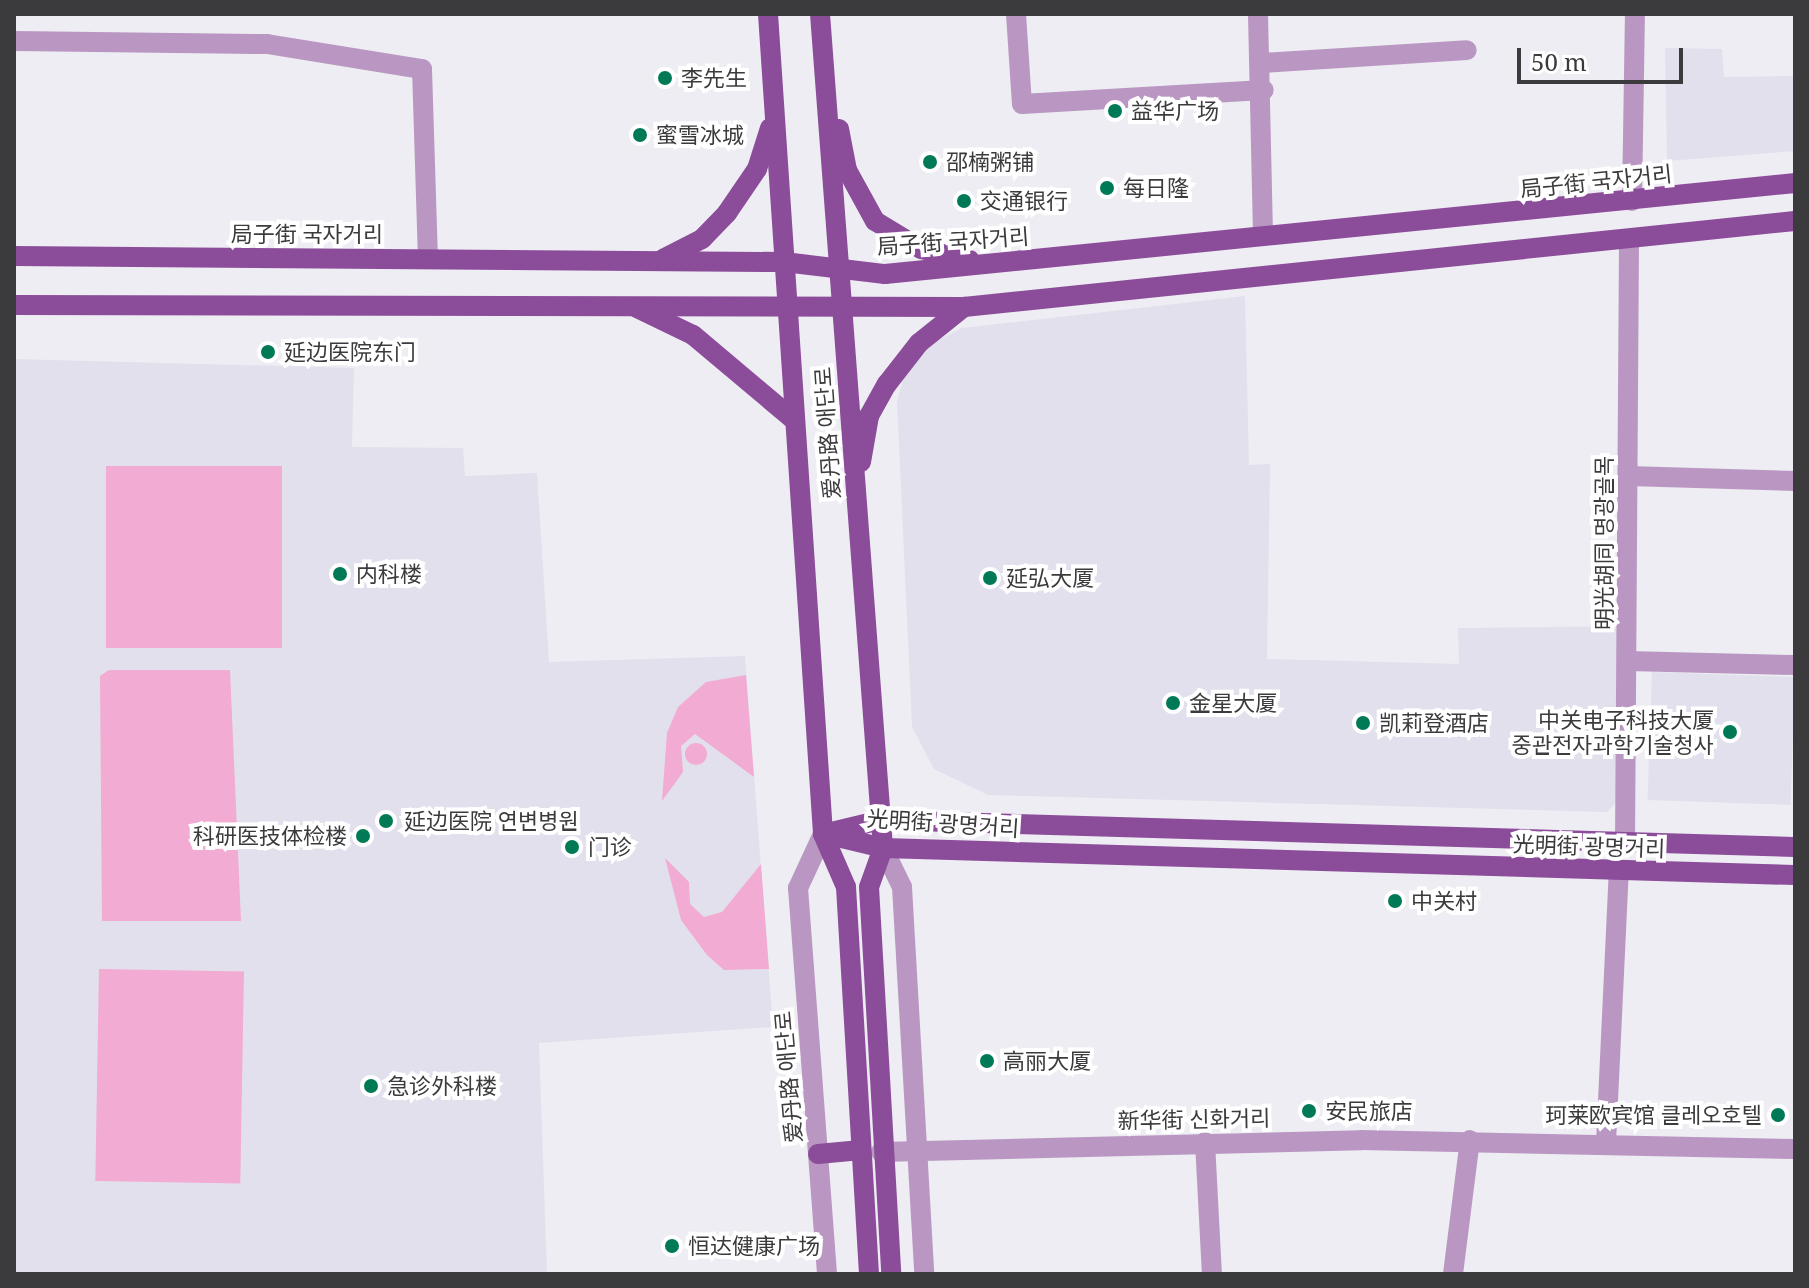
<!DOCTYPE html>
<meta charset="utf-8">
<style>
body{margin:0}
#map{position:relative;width:1809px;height:1288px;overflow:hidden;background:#eeedf3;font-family:"Noto Serif","Noto Sans SC","Noto Sans KR",serif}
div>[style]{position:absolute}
.built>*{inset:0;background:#e2e0ec;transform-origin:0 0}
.green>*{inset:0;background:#f2abd2;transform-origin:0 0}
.round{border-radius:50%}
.minor>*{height:20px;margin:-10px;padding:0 10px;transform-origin:10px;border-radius:10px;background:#ba97c2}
.major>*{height:20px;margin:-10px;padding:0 10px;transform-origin:10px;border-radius:10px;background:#8b4c9a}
.dots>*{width:22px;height:22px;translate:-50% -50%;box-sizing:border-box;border:4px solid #fff;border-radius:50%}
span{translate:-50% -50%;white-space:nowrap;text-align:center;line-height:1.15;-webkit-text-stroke:8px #fff;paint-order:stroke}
.poi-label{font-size:22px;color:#3b3b3d}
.left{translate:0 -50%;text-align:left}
.right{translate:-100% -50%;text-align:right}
.street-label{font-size:22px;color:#3b3b3d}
.frame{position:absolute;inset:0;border:16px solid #3b3b3d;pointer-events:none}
.scale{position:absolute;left:1517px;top:48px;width:166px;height:36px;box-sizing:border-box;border:4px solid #3b3b3d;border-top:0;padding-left:10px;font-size:24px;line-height:28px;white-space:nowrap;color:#3b3b3d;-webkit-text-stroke:6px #fff;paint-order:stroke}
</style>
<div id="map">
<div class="built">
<div style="clip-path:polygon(1665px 48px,1722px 49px,1724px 77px,1795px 76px,1795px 151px,1667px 161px)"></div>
<div style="clip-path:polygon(1245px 296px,1249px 465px,1270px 464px,1267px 659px,1459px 664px,1458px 628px,1622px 626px,1618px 801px,1607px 812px,988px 795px,934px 769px,912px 727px,897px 401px,903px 379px,933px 343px,962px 328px)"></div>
<div style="clip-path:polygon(14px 359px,354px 368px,352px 447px,463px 448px,465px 476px,537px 473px,549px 662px,745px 656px,773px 1027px,539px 1043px,547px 1274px,14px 1274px)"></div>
<div style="left:1652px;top:672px;width:143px;height:128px;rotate:2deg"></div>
</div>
<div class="green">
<div style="left:106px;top:466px;width:176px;height:182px"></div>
<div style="clip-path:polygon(109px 670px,230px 670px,241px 921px,102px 921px,100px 676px)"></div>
<div style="clip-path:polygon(746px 675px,754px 777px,695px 734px,681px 746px,683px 772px,662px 801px,667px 733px,678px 707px,706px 682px)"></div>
<div class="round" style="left:685px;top:743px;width:22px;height:22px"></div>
<div style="clip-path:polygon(665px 858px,689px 882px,690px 904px,704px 917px,722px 912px,761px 864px,769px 969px,724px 970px,707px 955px,681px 920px)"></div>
<div style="left:99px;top:969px;width:145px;height:212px;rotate:1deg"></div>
</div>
<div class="minor">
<div style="left:1016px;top:14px;width:90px;rotate:86.2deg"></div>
<div style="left:1022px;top:104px;width:242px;rotate:-3.3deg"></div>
<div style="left:1258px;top:14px;width:220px;rotate:88.7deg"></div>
<div style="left:14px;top:41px;width:253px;rotate:0.7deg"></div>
<div style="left:267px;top:44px;width:157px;rotate:9.2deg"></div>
<div style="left:422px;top:69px;width:190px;rotate:88.2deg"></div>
<div style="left:1262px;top:63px;width:205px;rotate:-3.6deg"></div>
<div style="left:1632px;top:201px;width:187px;rotate:-89.1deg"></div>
<div style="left:1628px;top:476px;width:167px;rotate:1.7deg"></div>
<div style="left:1627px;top:661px;width:168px;rotate:1.4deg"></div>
<div style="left:823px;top:834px;width:60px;rotate:114.8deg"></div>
<div style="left:798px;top:888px;width:387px;rotate:85.7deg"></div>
<div style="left:1625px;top:845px;width:603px;rotate:-89.62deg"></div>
<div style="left:883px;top:848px;width:43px;rotate:64deg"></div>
<div style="left:902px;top:887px;width:388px;rotate:86.7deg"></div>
<div style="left:1205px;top:1142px;width:132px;rotate:87deg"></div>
<div style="left:1606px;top:1143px;width:271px;rotate:-87.3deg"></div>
<div style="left:881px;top:1152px;width:480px;rotate:-1.4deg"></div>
<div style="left:1361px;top:1140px;width:434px;rotate:1.2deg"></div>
<div style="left:1453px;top:1274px;width:135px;rotate:-82.8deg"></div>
</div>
<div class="major">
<div style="left:768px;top:14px;width:822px;rotate:86.16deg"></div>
<div style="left:823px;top:834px;width:58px;rotate:66.5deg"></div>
<div style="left:846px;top:887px;width:388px;rotate:86.6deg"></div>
<div style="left:820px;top:14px;width:836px;rotate:85.68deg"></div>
<div style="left:883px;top:848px;width:41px;rotate:109.7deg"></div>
<div style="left:869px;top:887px;width:388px;rotate:86.7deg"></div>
<div style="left:839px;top:129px;width:42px;rotate:79deg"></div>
<div style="left:847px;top:170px;width:58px;rotate:61.2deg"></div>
<div style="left:875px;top:221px;width:54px;rotate:31.3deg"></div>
<div style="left:921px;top:249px;width:50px;rotate:12.7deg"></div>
<div style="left:14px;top:256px;width:770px;rotate:0.45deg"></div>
<div style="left:784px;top:262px;width:102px;rotate:6.8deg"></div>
<div style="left:885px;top:274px;width:915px;rotate:-5.71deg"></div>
<div style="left:663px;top:259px;width:44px;rotate:-27.1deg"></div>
<div style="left:702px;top:239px;width:36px;rotate:-46deg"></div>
<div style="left:727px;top:213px;width:53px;rotate:-55.7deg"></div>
<div style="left:757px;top:169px;width:43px;rotate:-72.4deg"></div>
<div style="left:14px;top:305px;width:950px;rotate:0.12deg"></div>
<div style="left:964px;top:307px;width:835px;rotate:-5.91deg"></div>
<div style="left:637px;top:308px;width:62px;rotate:25.7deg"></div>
<div style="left:693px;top:335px;width:133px;rotate:40.1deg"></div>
<div style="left:861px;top:462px;width:47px;rotate:-80.1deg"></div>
<div style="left:869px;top:416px;width:37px;rotate:-61deg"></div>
<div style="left:887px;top:384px;width:52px;rotate:-52deg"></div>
<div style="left:919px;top:343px;width:58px;rotate:-38.7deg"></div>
<div style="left:823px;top:834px;width:60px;rotate:-13.6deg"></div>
<div style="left:881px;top:820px;width:914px;rotate:1.69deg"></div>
<div style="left:829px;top:835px;width:56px;rotate:13.5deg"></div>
<div style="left:883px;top:848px;width:912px;rotate:1.7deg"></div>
<div style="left:818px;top:1154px;width:43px;rotate:-5.3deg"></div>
</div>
<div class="dots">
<div style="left:665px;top:78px;background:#007957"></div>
<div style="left:1115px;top:111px;background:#007957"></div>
<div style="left:640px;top:135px;background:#007957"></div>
<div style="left:930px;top:162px;background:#007957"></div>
<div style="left:1107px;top:188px;background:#007957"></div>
<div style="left:964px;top:201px;background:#007957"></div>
<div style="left:268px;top:352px;background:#007957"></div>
<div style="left:340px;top:574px;background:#007957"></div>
<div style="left:990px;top:578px;background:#007957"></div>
<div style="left:1173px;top:703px;background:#007957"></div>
<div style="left:1363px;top:723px;background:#007957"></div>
<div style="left:1730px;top:732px;background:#007957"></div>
<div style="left:386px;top:821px;background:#007957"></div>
<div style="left:363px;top:836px;background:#007957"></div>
<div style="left:572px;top:847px;background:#007957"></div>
<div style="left:1395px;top:901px;background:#007957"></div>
<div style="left:987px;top:1061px;background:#007957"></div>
<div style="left:371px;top:1086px;background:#007957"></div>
<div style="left:1309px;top:1111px;background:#007957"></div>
<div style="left:1778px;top:1115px;background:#007957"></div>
<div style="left:672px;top:1246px;background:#007957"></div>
</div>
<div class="poi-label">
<span class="left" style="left:681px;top:78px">李先生</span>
<span class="left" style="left:1131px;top:111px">益华广场</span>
<span class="left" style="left:656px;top:135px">蜜雪冰城</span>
<span class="left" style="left:946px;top:162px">邵楠粥铺</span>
<span class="left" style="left:1123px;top:188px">每日隆</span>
<span class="left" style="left:980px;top:201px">交通银行</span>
<span class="left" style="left:284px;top:352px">延边医院东门</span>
<span class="left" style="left:356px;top:574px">内科楼</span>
<span class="left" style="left:1006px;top:578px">延弘大厦</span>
<span class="left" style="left:1189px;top:703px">金星大厦</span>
<span class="right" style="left:1714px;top:732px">中关电子科技大厦<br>중관전자과학기술청사</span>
<span class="left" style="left:1379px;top:723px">凯莉登酒店</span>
<span class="left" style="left:404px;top:821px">延边医院 연변병원</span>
<span class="right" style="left:347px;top:836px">科研医技体检楼</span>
<span class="left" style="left:588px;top:847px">门诊</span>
<span class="left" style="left:1411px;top:901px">中关村</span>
<span class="left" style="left:1003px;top:1061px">高丽大厦</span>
<span class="left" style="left:387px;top:1086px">急诊外科楼</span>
<span class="left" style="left:1325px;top:1111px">安民旅店</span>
<span class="right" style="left:1762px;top:1115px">珂莱欧宾馆 클레오호텔</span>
<span class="left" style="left:688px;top:1246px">恒达健康广场</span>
</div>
<div class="street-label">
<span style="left:1596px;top:181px;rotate:-6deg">局子街 국자거리</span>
<span style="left:307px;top:234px">局子街 국자거리</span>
<span style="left:953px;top:241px;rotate:-4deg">局子街 국자거리</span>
<span style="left:827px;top:433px;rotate:-94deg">爱丹路 애단로</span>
<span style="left:1604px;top:543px;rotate:-90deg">明光胡同 명광골목</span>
<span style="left:943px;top:823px;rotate:4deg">光明街 광명거리</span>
<span style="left:1589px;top:846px;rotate:2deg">光明街 광명거리</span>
<span style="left:788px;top:1077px;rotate:-95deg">爱丹路 애단로</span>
<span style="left:1194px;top:1119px;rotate:-1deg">新华街 신화거리</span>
</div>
<div class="frame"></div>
<div class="scale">50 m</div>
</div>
